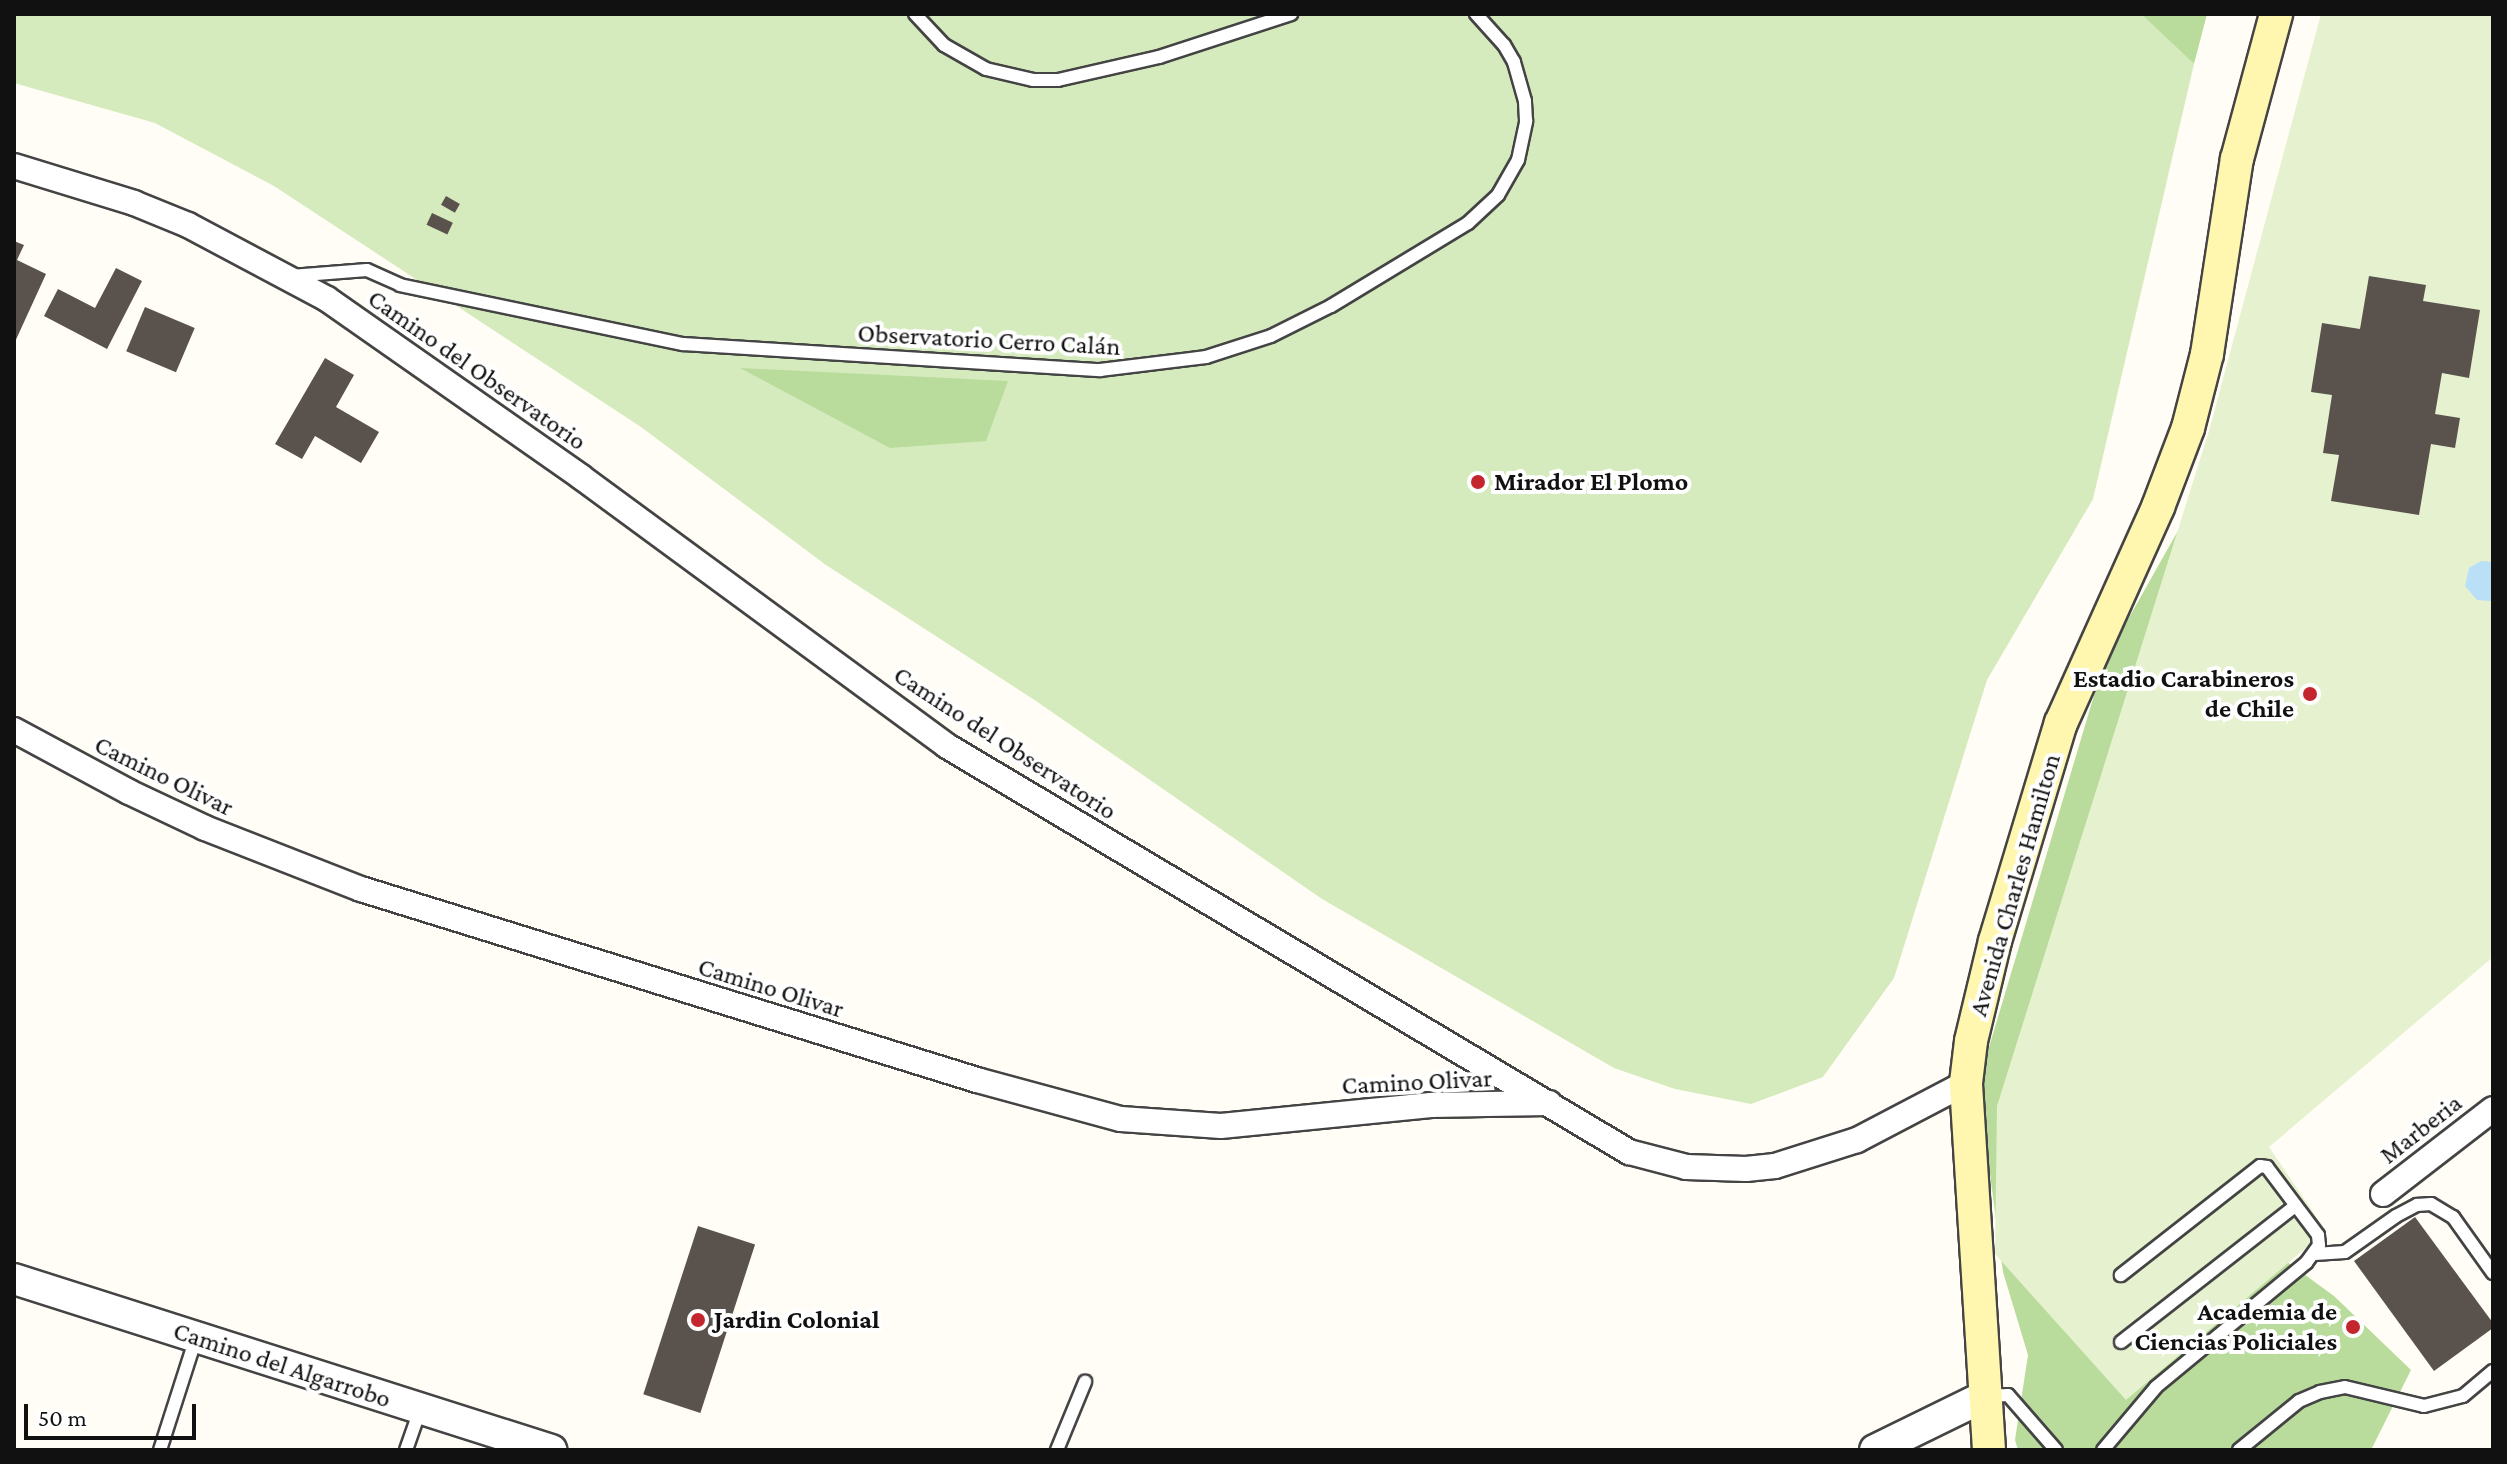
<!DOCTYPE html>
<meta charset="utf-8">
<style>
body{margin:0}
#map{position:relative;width:2507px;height:1464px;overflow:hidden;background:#fffdf5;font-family:"Crimson Pro",serif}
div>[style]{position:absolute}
.green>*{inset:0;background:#d5ebbd}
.forest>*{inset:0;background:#b9dc9c}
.pitch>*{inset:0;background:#e6f2cf}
.water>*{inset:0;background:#b9e0f7}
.building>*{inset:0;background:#5a524d;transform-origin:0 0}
.roads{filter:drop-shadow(2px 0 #444) drop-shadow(-2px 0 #444) drop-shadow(0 2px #444) drop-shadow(0 -2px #444)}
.service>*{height:12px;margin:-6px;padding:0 6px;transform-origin:6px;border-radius:6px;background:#fff}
.minor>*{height:24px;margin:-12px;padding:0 12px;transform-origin:12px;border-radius:12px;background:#fff}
.tertiary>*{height:30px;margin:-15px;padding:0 15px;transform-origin:15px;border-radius:15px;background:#fff}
.secondary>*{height:32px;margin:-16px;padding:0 16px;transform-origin:16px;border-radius:16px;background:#fff6b0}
.dots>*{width:22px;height:22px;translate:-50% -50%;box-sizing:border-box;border:4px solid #fff;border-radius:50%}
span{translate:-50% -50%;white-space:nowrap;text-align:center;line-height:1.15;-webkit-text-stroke:8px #fff;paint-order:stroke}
.street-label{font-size:26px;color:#111}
.poi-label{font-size:26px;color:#111;font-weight:700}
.left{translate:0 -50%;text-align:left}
.right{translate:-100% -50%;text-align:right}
.frame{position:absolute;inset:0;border:16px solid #111;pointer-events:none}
.scale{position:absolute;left:24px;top:1404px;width:172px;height:36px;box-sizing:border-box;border:4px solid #111;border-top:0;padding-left:10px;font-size:24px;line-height:28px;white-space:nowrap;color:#111;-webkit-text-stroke:6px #fff;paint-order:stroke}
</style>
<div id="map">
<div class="green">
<div style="clip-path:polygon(14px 14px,2141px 14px,2194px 64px,2093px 499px,1987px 680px,1894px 978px,1823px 1077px,1751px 1104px,1675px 1089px,1614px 1068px,1322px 899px,1036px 701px,826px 565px,641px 427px,274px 186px,155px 123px,14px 83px)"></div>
</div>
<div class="forest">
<div style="clip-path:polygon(2141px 14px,2207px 14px,2194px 64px)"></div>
<div style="clip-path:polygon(740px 368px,1008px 381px,986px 441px,890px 448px)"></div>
<div style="clip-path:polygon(2184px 520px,2122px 807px,2286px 1261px,2334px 1296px,2411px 1370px,2371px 1450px,2018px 1450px,2015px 1440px,2028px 1355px,2003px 1272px,1978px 1084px,2104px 662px)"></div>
</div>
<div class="pitch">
<div style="clip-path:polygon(2321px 14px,2493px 14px,2493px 957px,2269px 1147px,2326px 1231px,2126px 1400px,1995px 1254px,1997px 1106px,2209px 431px)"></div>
</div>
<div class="water">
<div style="clip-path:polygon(2481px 561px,2493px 562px,2493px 600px,2490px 601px,2477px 600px,2465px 586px,2469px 568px)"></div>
</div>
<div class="building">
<div style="left:446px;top:196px;width:16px;height:10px;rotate:30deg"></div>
<div style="left:432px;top:213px;width:23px;height:13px;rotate:25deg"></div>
<div style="clip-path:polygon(14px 241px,24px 245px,17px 260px,46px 274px,14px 344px)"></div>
<div style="clip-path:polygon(116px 268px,142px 281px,107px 349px,44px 316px,58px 289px,95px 308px)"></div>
<div style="clip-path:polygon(2369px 276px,2426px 285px,2423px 301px,2480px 310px,2469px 378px,2442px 373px,2435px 414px,2460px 418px,2455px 448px,2431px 444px,2419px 515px,2331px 501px,2339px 455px,2323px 453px,2332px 395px,2311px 392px,2322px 323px,2360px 329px)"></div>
<div style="left:145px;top:307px;width:54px;height:48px;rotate:23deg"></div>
<div style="clip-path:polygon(325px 358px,354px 375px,336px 407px,379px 432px,361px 463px,315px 436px,302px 459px,275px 444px)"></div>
<div style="clip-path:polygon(2415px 1217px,2493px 1323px,2493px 1328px,2434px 1371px,2354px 1261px)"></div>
<div style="left:698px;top:1226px;width:60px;height:177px;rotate:18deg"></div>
</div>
<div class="roads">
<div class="service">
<div style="left:915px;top:14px;width:42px;rotate:46.9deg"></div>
<div style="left:944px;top:45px;width:48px;rotate:29.7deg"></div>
<div style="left:986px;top:69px;width:48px;rotate:13.2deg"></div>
<div style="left:1033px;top:80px;width:25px"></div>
<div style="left:1058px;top:80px;width:104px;rotate:-12.8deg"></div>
<div style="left:1159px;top:57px;width:139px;rotate:-18deg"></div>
<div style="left:291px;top:276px;width:76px;rotate:-4.5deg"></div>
<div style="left:367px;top:270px;width:36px;rotate:24deg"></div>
<div style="left:400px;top:285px;width:289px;rotate:11.8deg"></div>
<div style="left:683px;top:344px;width:418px;rotate:3.6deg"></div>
<div style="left:1100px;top:370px;width:107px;rotate:-7deg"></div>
<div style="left:1206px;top:357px;width:68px;rotate:-17.9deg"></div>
<div style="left:1271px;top:336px;width:67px;rotate:-26.6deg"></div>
<div style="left:1331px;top:306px;width:160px;rotate:-31.2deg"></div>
<div style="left:1468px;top:223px;width:41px;rotate:-43deg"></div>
<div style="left:1498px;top:195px;width:40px;rotate:-60.3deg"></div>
<div style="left:1518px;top:160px;width:40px;rotate:-78deg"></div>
<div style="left:1526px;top:121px;width:20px;rotate:-93deg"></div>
<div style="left:1525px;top:101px;width:41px;rotate:-105.8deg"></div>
<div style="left:1514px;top:62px;width:20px;rotate:-120deg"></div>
<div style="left:1504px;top:45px;width:42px;rotate:-132.1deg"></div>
<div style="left:2315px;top:1254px;width:30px;rotate:-4deg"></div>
<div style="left:2345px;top:1252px;width:62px;rotate:-35.2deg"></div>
<div style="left:2396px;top:1216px;width:24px;rotate:-28deg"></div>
<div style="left:2417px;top:1205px;width:14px;rotate:-4deg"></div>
<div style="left:2431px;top:1204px;width:26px;rotate:31deg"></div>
<div style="left:2453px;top:1217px;width:69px;rotate:54.5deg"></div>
<div style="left:2121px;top:1342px;width:221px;rotate:-38deg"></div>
<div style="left:1988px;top:1396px;width:20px;rotate:-3deg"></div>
<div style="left:2008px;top:1395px;width:73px;rotate:48.9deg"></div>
<div style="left:160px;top:1450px;width:118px;rotate:-72.2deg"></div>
<div style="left:406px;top:1450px;width:42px;rotate:-70.7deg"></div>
<div style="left:1057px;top:1450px;width:74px;rotate:-67.6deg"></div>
<div style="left:2103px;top:1450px;width:82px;rotate:-49.9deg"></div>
<div style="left:2156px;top:1387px;width:195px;rotate:-39.6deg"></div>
<div style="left:2306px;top:1263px;width:22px;rotate:-54deg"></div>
<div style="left:2319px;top:1245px;width:10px;rotate:-96deg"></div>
<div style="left:2318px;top:1235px;width:85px;rotate:-126.9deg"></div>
<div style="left:2267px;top:1167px;width:7px;rotate:-172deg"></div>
<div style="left:2260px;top:1166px;width:177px;rotate:141.9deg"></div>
<div style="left:2239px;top:1450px;width:77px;rotate:-39.2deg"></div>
<div style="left:2299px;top:1401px;width:23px;rotate:-23deg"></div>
<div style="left:2320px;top:1392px;width:25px;rotate:-11deg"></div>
<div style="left:2345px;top:1387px;width:81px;rotate:13.5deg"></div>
<div style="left:2424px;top:1406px;width:40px;rotate:-14.4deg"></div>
<div style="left:2463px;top:1396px;width:39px;rotate:-40deg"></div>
</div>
<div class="minor">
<div style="left:14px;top:166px;width:126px;rotate:17.1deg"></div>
<div style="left:134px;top:203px;width:58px;rotate:22.2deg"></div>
<div style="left:188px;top:225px;width:157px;rotate:28deg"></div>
<div style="left:327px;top:299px;width:310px;rotate:35deg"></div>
<div style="left:581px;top:477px;width:454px;rotate:36.3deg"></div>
<div style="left:947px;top:746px;width:794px;rotate:30.77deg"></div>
<div style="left:1629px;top:1152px;width:59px;rotate:14.7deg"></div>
<div style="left:1686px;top:1167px;width:60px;rotate:1.9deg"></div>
<div style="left:1746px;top:1169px;width:29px;rotate:-6deg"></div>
<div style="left:1775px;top:1166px;width:86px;rotate:-17.6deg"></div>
<div style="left:1857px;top:1140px;width:123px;rotate:-27.6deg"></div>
<div style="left:14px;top:730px;width:131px;rotate:28.3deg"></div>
<div style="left:129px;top:792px;width:84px;rotate:25.3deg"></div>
<div style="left:205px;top:828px;width:168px;rotate:21.4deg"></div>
<div style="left:361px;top:889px;width:645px;rotate:17.23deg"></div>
<div style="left:977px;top:1080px;width:149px;rotate:15.2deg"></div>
<div style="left:1121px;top:1119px;width:100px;rotate:4deg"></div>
<div style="left:1221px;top:1126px;width:211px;rotate:-5.7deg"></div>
<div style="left:1431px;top:1105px;width:118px;rotate:-1deg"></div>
<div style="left:2383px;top:1194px;width:139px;rotate:-37.7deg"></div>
</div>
<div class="tertiary">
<div style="left:14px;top:1279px;width:564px;rotate:17.66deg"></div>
<div style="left:1875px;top:1450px;width:120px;rotate:-26.1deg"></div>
</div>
<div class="secondary">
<div style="left:1989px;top:1450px;width:368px;rotate:-93.6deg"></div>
<div style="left:1966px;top:1083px;width:42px;rotate:-83.2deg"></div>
<div style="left:1971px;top:1041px;width:103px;rotate:-76.5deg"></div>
<div style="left:1995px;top:941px;width:228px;rotate:-73.2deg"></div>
<div style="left:2061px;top:723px;width:237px;rotate:-65.8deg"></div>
<div style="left:2158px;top:507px;width:85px;rotate:-69.2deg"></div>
<div style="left:2188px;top:428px;width:76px;rotate:-75.6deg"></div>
<div style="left:2207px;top:354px;width:197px;rotate:-81.3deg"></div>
<div style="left:2237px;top:159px;width:150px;rotate:-74.9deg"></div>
</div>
</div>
<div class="dots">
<div style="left:1478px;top:482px;background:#c4262e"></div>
<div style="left:2310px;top:694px;background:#c4262e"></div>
<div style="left:698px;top:1320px;background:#c4262e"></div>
<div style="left:2353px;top:1327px;background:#c4262e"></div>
</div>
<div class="street-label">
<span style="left:989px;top:340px;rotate:3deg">Observatorio Cerro Calán</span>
<span style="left:477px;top:370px;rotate:35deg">Camino del Observatorio</span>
<span style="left:1005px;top:743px;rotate:33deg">Camino del Observatorio</span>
<span style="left:164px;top:776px;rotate:26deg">Camino Olivar</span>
<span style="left:2015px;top:885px;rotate:-74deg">Avenida Charles Hamilton</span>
<span style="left:771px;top:988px;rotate:17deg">Camino Olivar</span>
<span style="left:1417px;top:1082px;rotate:-3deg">Camino Olivar</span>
<span style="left:2421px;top:1129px;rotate:-38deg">Marberia</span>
<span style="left:282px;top:1365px;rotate:18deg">Camino del Algarrobo</span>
</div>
<div class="poi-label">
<span class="left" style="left:1494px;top:482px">Mirador El Plomo</span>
<span class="right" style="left:2294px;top:694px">Estadio Carabineros<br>de Chile</span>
<span class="right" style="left:2337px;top:1327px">Academia de<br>Ciencias Policiales</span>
<span class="left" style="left:714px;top:1320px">Jardin Colonial</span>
</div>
<div class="frame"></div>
<div class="scale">50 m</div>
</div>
